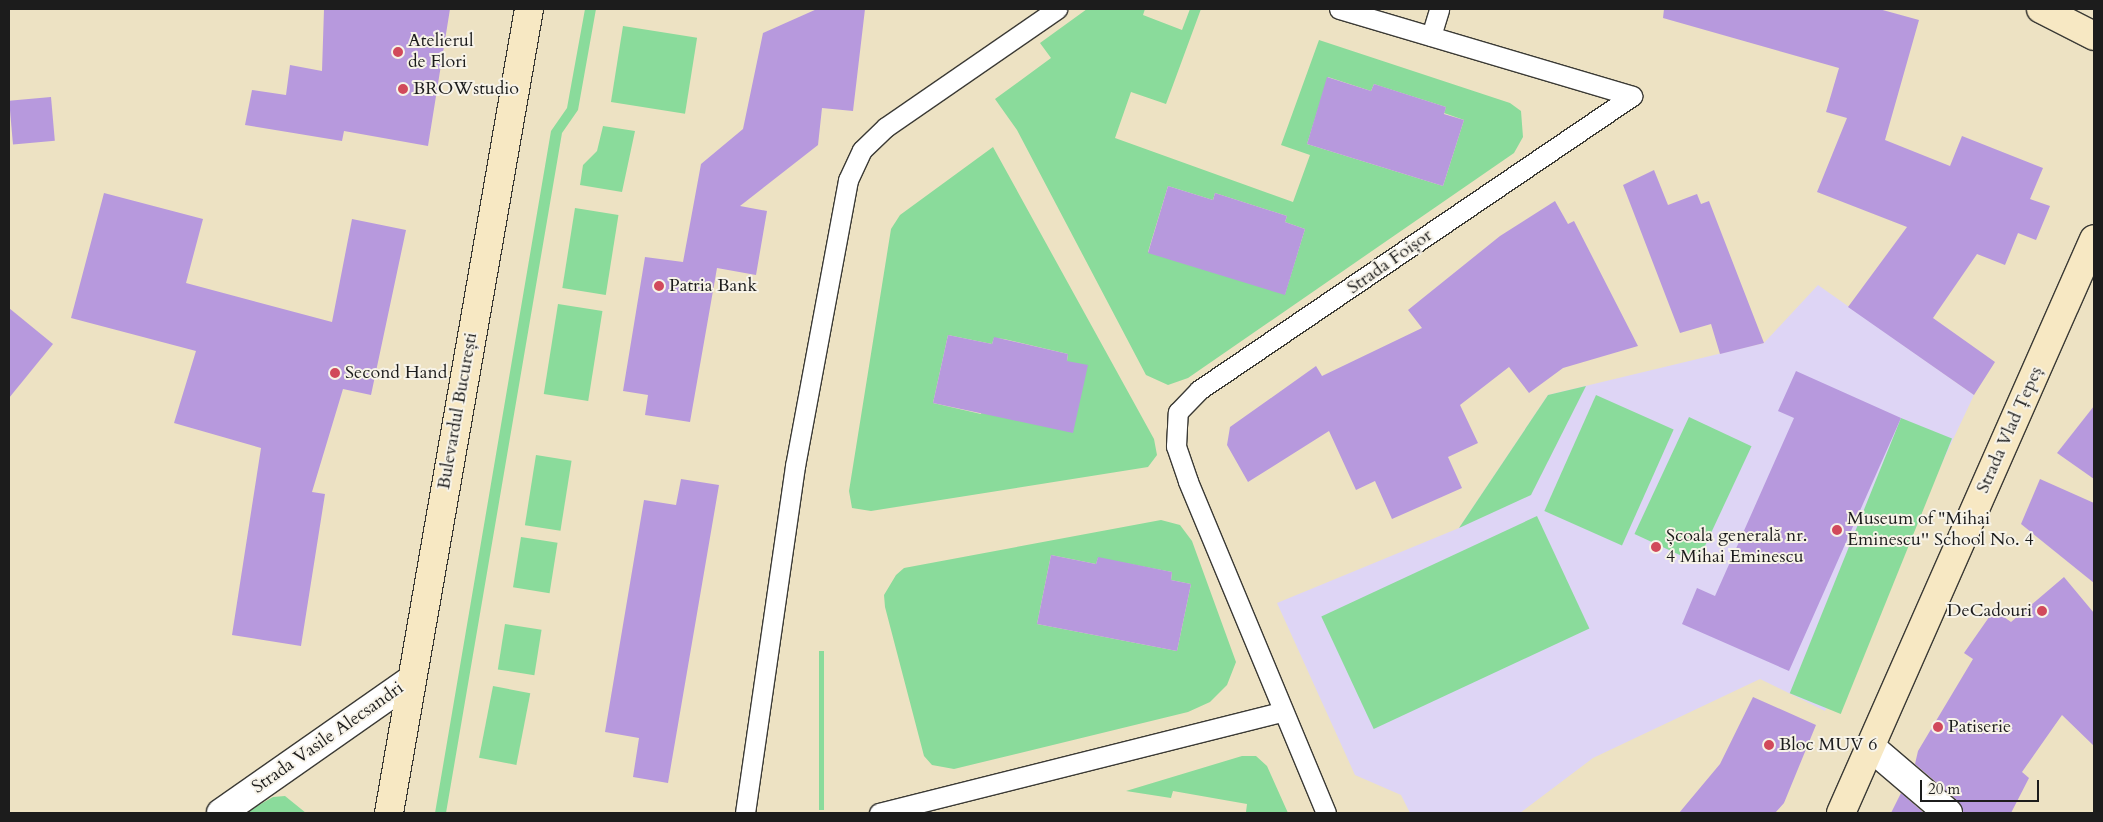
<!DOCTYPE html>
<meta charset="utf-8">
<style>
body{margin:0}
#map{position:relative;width:2103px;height:822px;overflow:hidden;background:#ede2c3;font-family:Cardo,serif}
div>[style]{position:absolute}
.built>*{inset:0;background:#ded5f5}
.green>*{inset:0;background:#8adb9b;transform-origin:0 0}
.building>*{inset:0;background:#b799dd;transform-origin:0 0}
.roads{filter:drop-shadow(1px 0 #3b3a35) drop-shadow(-1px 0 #3b3a35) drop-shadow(0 1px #3b3a35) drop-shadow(0 -1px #3b3a35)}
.lane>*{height:19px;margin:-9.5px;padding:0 9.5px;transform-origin:9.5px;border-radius:9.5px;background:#fff}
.street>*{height:28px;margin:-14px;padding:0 14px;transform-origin:14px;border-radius:14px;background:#fff}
.secondary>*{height:28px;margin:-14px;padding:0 14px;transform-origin:14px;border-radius:14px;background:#f7e8c3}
.dots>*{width:14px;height:14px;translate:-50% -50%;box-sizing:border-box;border:2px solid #f7f3e8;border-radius:50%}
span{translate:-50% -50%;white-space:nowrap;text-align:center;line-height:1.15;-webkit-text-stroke:4px #f7f3e8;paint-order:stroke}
.poi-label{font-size:18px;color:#1c1c1c}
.left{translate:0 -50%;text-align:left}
.right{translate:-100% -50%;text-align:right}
.street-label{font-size:18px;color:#1c1c1c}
.frame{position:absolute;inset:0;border:10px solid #1c1c1c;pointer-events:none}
.scale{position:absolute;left:1920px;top:780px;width:119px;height:22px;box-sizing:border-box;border:2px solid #1c1c1c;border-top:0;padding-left:6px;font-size:15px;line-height:18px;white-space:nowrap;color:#1c1c1c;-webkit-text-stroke:4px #f7f3e8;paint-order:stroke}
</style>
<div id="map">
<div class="built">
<div style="clip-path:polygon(1818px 285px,1974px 395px,1825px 711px,1760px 679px,1593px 758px,1520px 813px,1410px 813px,1401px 795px,1355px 775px,1277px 603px,1459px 528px,1548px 395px,1764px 343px)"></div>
</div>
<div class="green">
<div style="clip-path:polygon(585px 9px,596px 9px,578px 110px,562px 133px,446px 813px,435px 813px,551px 131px,567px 108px)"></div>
<div style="clip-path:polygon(evenodd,1087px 9px,1145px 9px,1143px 15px,1182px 30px,1190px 9px,1201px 9px,1166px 104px,1131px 92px,1115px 138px,1293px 202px,1310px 155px,1281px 145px,1319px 40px,1510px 103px,1521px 111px,1523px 137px,1514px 153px,1188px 378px,1168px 385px,1146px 375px,1017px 130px,995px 99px,1051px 58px,1040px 43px,1087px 9px,1328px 77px,1371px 91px,1374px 84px,1383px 87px,1446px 107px,1444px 113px,1464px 120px,1443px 186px,1307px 144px,1328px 77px,1087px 9px,1168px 186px,1213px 200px,1215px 193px,1287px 216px,1285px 222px,1305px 229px,1285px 294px,1148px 252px,1168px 186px)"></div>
<div style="left:623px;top:26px;width:75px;height:77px;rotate:9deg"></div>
<div style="clip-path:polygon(603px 126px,635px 131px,622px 192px,580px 185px,583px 165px,597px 151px)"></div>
<div style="clip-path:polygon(evenodd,993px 147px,1154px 439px,1157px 455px,1148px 467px,871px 511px,852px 508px,849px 491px,891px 229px,900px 215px,993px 147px,948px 335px,992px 344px,994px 338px,1004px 339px,1068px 354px,1067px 361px,985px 399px,981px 414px,933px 403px,948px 335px)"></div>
<div style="left:575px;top:208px;width:44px;height:81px;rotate:9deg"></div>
<div style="left:558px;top:304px;width:45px;height:91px;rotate:9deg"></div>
<div style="clip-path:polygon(1586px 386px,1531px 495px,1459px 528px,1548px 395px)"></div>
<div style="left:1596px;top:395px;width:85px;height:127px;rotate:24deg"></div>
<div style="left:1689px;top:417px;width:69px;height:129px;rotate:25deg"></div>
<div style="left:1901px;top:418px;width:55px;height:297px;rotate:22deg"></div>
<div style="left:536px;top:455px;width:36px;height:71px;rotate:9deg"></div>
<div style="left:1537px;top:516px;width:124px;height:238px;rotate:65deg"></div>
<div style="clip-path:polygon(evenodd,1161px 520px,1180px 525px,1192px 541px,1236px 662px,1227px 685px,1210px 702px,1188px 712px,954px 769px,932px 765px,924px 756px,885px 607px,884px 595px,896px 575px,904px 568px,1161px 520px,1051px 555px,1096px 564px,1098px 558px,1172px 572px,1171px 580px,1191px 584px,1177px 651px,1037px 624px,1051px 555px)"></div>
<div style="left:521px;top:537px;width:37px;height:51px;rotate:9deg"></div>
<div style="left:505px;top:624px;width:37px;height:46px;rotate:9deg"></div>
<div style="left:819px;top:651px;width:5px;height:159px"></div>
<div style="left:493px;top:686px;width:38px;height:73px;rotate:11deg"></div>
<div style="clip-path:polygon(1242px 756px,1256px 756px,1267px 766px,1288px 813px,1246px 812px,1247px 804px,1173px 791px,1171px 798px,1126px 791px)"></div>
<div style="clip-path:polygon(285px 796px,306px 813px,245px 813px,273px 797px)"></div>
</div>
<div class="building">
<div style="clip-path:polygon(324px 9px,450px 9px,428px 146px,344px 131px,342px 141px,245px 125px,252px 90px,286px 95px,290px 65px,322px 71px)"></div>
<div style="clip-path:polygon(817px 9px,865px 9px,853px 111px,822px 108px,818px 145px,740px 206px,767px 211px,756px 275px,717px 268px,690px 422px,645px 415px,648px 395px,623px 391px,645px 257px,683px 262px,701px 164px,743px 129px,763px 33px)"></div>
<div style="clip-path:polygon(1664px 9px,1879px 9px,1919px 20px,1885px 140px,1950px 166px,1962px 136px,2043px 168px,2030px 199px,2050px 206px,2036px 240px,2018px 233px,2005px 265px,1977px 254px,1933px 318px,1995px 362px,1974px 395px,1848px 307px,1907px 227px,1817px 192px,1847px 118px,1826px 112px,1839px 68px,1663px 18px)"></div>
<div style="clip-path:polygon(1327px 77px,1371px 91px,1374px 84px,1446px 107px,1444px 114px,1464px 120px,1443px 186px,1307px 144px)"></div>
<div style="left:51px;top:97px;width:44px;height:42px;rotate:85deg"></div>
<div style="clip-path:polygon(1654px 170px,1668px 205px,1697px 194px,1701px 204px,1709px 201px,1764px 343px,1720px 354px,1711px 324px,1680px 333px,1623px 185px)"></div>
<div style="clip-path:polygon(1168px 186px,1213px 200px,1215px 193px,1287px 216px,1285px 222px,1305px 229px,1285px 295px,1148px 253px)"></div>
<div style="clip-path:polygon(104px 193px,203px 219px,186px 283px,332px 322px,352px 219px,406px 230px,371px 395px,343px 389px,312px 492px,325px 494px,301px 646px,232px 635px,261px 448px,174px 423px,196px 351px,71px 318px)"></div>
<div style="clip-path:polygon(1555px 201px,1568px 224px,1574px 221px,1638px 346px,1563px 368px,1529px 393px,1509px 367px,1460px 405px,1478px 443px,1448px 457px,1462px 488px,1392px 519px,1375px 481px,1356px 490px,1329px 431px,1248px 482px,1227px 445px,1230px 427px,1316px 366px,1322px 376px,1422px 328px,1408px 310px,1500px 236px)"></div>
<div style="clip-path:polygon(9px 308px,53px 344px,9px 398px)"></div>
<div style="clip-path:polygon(948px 335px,992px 344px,994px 337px,1068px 354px,1067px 361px,1088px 365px,1073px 433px,933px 403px)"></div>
<div style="clip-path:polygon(1796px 371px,1901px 418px,1789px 671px,1682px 624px,1697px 588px,1715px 596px,1794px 418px,1778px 411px)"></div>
<div style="clip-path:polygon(2094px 406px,2094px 479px,2057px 453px)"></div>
<div style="clip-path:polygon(681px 479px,719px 485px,668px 783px,633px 777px,639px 738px,605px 732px,644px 500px,676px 505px)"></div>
<div style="clip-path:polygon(2040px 479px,2094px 503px,2094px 583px,2021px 524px)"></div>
<div style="clip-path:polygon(1051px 555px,1096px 564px,1098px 557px,1172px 572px,1171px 580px,1191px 584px,1177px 651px,1037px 624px)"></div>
<div style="clip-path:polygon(2064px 577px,2094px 613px,2094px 746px,2062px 715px,2022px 772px,2029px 778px,2011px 813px,1963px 813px,1958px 801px,1915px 764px,1918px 751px,1973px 659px,1964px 653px,1994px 610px,2011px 622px)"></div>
<div style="clip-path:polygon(1753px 697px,1816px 725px,1784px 803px,1775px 813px,1679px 813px,1720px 764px)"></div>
<div style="clip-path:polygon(1901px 793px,1924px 813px,1891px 813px)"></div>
</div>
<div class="roads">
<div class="lane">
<div style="left:1339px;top:9px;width:306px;rotate:16.5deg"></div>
<div style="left:1431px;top:36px;width:28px;rotate:-73deg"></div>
<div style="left:745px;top:813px;width:351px;rotate:-81.8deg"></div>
<div style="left:795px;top:466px;width:291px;rotate:-79.5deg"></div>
<div style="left:848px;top:180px;width:33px;rotate:-65deg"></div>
<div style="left:862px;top:150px;width:33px;rotate:-44deg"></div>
<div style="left:886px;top:127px;width:208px;rotate:-34.6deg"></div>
<div style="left:879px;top:813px;width:414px;rotate:-14.1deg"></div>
<div style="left:1326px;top:813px;width:360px;rotate:-112.6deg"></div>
<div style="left:1188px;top:481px;width:37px;rotate:-109deg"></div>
<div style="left:1176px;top:446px;width:34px;rotate:-87deg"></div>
<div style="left:1178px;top:412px;width:30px;rotate:-46deg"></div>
<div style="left:1199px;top:390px;width:523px;rotate:-34.18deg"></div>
</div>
<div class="street">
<div style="left:1872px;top:748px;width:100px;rotate:40.5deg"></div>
<div style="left:221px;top:813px;width:232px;rotate:-35deg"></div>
</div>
<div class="secondary">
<div style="left:2041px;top:9px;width:59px;rotate:27deg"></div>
<div style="left:389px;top:813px;width:816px;rotate:-80.12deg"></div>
<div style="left:1841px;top:813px;width:627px;rotate:-66.21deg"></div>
</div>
</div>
<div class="dots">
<div style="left:398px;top:52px;background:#d1495b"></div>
<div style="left:403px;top:89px;background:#d1495b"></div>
<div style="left:659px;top:286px;background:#d1495b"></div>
<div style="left:335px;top:373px;background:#d1495b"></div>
<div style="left:1837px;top:530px;background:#d1495b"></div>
<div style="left:1656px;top:547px;background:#d1495b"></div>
<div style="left:2042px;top:611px;background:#d1495b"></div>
<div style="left:1938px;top:727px;background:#d1495b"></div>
<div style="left:1769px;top:745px;background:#d1495b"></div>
</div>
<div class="poi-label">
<span class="left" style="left:408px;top:52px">Atelierul<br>de Flori</span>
<span class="left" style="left:413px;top:89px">BROWstudio</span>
<span class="left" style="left:669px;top:286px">Patria Bank</span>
<span class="left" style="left:345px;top:373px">Second Hand</span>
<span class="left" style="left:1847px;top:530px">Museum of "Mihai<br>Eminescu'' School No. 4</span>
<span class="left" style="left:1666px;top:547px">Școala generală nr.<br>4 Mihai Eminescu</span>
<span class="right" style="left:2032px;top:611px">DeCadouri</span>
<span class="left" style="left:1948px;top:727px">Patiserie</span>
<span class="left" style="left:1779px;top:745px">Bloc MUV 6</span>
</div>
<div class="street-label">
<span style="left:1390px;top:262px;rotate:-35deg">Strada Foișor</span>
<span style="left:458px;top:411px;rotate:-80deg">Bulevardul București</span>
<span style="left:2010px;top:430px;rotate:-66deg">Strada Vlad Țepeș</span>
<span style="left:328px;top:738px;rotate:-35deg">Strada Vasile Alecsandri</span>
</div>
<div class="frame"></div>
<div class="scale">20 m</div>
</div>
